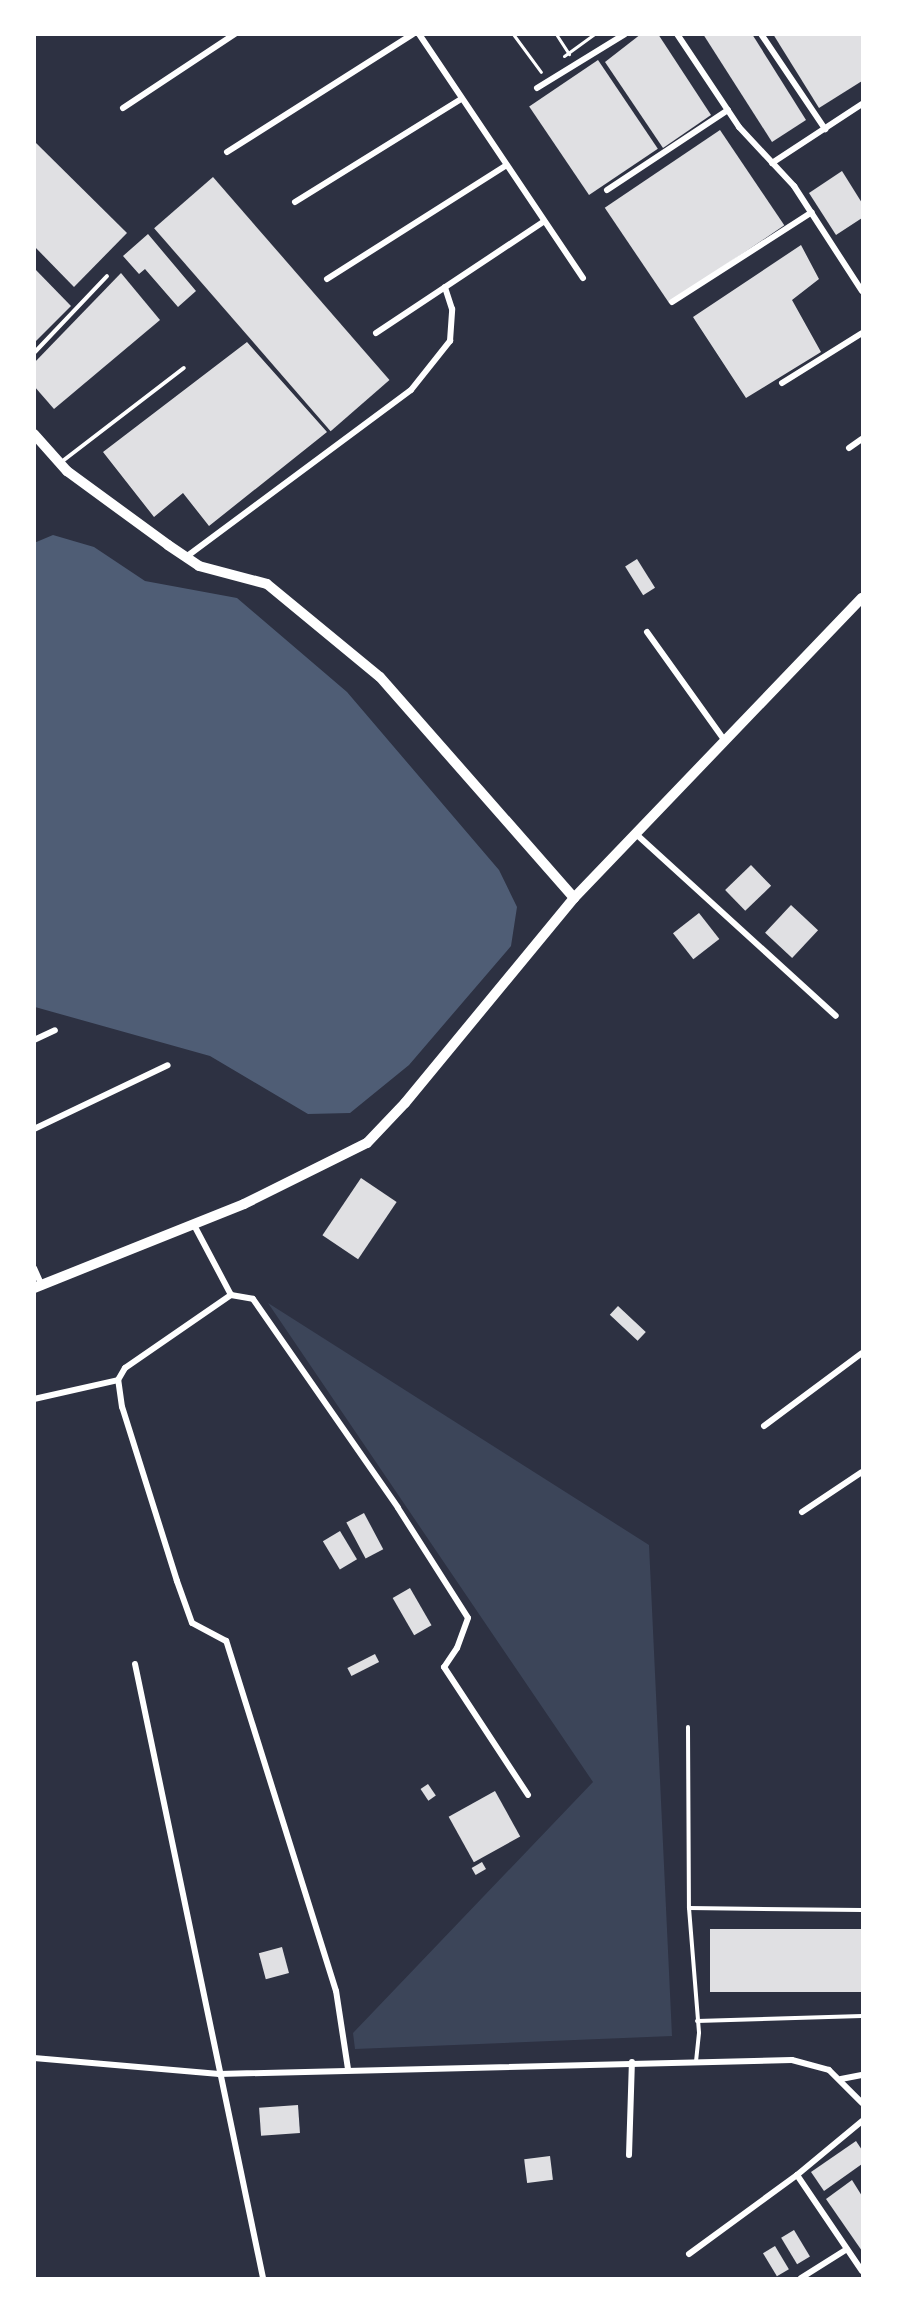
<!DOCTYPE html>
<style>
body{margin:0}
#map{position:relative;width:897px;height:2313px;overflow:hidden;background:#2d3142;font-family:Georgia,serif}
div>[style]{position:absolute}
.green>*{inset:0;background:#3c4559}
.water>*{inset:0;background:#4f5d75}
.building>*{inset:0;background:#e0e0e3;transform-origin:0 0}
.path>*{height:3px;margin:-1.5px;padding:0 1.5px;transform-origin:1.5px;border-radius:1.5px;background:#fff}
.service>*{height:4px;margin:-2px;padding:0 2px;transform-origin:2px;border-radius:2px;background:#fff}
.minor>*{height:6px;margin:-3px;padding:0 3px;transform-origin:3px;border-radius:3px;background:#fff}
.tertiary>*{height:10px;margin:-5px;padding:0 5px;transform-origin:5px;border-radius:5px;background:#fff}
span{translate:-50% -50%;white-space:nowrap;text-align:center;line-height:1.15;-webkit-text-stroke:6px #fff;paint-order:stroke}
.frame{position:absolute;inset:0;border:36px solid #fff;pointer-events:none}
</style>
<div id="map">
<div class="green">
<div style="clip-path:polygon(268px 1303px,649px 1545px,672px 2036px,355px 2049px,353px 2033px,593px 1782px)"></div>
</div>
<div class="water">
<div style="clip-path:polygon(53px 535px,94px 547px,145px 581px,237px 598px,347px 692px,499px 870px,517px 907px,511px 946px,409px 1065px,350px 1113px,308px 1114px,210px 1056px,35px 1007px,34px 543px)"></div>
</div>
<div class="building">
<div style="clip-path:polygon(641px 34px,658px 34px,711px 115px,663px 148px,605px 62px)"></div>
<div style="clip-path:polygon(703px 34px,752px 34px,806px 120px,772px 142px)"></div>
<div style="clip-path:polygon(773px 34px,862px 34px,862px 81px,819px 108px)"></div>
<div style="left:598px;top:60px;width:107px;height:83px;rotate:56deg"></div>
<div style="left:720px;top:130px;width:115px;height:139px;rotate:56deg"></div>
<div style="clip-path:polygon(34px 141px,127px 233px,74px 287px,34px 246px)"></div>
<div style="clip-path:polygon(842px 171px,862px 203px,862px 218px,836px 235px,809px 193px)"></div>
<div style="left:213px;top:177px;width:269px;height:78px;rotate:49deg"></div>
<div style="clip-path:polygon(148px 234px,196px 291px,178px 307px,145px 269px,139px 274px,123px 256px)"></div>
<div style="clip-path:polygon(801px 245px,819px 279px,792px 300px,821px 352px,746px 398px,693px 317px)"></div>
<div style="clip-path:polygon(34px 268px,71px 306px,34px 343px)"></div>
<div style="clip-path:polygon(121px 273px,160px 320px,54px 409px,34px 386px,34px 363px)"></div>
<div style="clip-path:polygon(247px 342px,327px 432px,209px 526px,183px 493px,154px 517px,103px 452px)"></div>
<div style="left:637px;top:559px;width:34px;height:14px;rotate:58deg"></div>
<div style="left:751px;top:865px;width:29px;height:36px;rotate:46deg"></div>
<div style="left:791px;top:905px;width:37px;height:38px;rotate:43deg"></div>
<div style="left:699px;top:913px;width:33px;height:33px;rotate:52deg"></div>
<div style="left:361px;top:1178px;width:43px;height:69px;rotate:34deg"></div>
<div style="left:618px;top:1306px;width:38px;height:12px;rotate:43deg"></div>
<div style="left:364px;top:1513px;width:41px;height:20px;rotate:62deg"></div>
<div style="left:340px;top:1531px;width:33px;height:20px;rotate:59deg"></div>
<div style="left:410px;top:1588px;width:43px;height:20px;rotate:60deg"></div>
<div style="left:375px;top:1654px;width:9px;height:31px;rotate:63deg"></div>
<div style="left:428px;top:1784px;width:14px;height:9px;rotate:56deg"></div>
<div style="left:495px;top:1791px;width:52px;height:53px;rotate:61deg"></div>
<div style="left:482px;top:1862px;width:8px;height:12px;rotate:60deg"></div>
<div style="left:862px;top:1929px;width:63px;height:152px;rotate:90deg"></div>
<div style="left:282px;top:1947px;width:27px;height:24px;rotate:75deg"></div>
<div style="left:298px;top:2105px;width:28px;height:39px;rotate:86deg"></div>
<div style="clip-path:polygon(856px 2141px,862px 2150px,862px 2164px,824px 2191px,811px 2172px)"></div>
<div style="left:550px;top:2156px;width:24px;height:26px;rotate:83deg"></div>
<div style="clip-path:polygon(852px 2180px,862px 2196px,862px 2251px,826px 2199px)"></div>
<div style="left:794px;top:2230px;width:31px;height:15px;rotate:59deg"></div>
<div style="left:775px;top:2246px;width:27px;height:14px;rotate:59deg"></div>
</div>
<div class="path">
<div style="left:513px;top:34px;width:47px;rotate:53.6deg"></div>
<div style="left:556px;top:34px;width:24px;rotate:57deg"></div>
<div style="left:564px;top:56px;width:37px;rotate:-36deg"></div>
</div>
<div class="service">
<div style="left:34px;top:353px;width:106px;rotate:-46.5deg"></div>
<div style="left:60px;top:463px;width:156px;rotate:-37.5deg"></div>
<div style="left:688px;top:1727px;width:181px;rotate:89.7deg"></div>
<div style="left:689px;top:1908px;width:125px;rotate:85.4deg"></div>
<div style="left:699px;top:2033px;width:28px;rotate:96deg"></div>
<div style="left:689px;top:1908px;width:173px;rotate:0.7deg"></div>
<div style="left:697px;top:2021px;width:165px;rotate:-1.7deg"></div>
</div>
<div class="minor">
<div style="left:419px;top:34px;width:294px;rotate:56.1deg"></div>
<div style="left:677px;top:34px;width:112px;rotate:56.3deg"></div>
<div style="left:739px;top:127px;width:81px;rotate:47deg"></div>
<div style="left:794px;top:186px;width:125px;rotate:57.1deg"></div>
<div style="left:761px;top:34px;width:115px;rotate:56deg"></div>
<div style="left:537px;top:88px;width:103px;rotate:-31.5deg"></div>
<div style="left:123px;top:108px;width:134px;rotate:-33.5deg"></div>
<div style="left:227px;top:152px;width:220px;rotate:-32.4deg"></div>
<div style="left:772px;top:163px;width:108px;rotate:-33.2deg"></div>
<div style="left:607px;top:190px;width:145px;rotate:-33.5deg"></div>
<div style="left:295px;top:202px;width:195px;rotate:-31.8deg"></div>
<div style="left:327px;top:279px;width:211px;rotate:-32.4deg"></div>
<div style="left:672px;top:302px;width:166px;rotate:-32.7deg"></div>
<div style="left:376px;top:333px;width:201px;rotate:-33.6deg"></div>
<div style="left:782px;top:383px;width:94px;rotate:-32deg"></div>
<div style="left:849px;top:448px;width:16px;rotate:-35deg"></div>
<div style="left:186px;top:557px;width:280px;rotate:-36.6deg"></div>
<div style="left:411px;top:390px;width:63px;rotate:-51.5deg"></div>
<div style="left:450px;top:341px;width:32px;rotate:-86deg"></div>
<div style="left:452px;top:309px;width:23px;rotate:-108deg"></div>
<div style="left:647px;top:632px;width:134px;rotate:54.4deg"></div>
<div style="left:636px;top:834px;width:270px;rotate:42.3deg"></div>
<div style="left:34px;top:1040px;width:23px;rotate:-25deg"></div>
<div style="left:34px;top:1129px;width:148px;rotate:-25.5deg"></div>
<div style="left:194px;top:1225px;width:79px;rotate:62.1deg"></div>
<div style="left:34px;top:1268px;width:20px;rotate:66deg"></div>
<div style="left:34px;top:1399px;width:86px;rotate:-12.7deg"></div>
<div style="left:764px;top:1426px;width:122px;rotate:-36.7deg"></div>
<div style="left:802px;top:1512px;width:72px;rotate:-33.7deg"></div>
<div style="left:135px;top:1664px;width:627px;rotate:78.22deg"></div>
<div style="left:34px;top:2058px;width:186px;rotate:4.9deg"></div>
<div style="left:219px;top:2074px;width:573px;rotate:-1.4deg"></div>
<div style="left:792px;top:2060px;width:38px;rotate:15deg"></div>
<div style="left:829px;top:2070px;width:47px;rotate:45deg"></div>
<div style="left:348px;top:2069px;width:79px;rotate:-98.7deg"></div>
<div style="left:336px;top:1991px;width:367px;rotate:-107.4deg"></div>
<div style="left:226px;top:1641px;width:38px;rotate:-152deg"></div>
<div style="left:192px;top:1623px;width:45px;rotate:-109.7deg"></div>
<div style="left:177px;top:1581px;width:182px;rotate:-107.5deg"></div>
<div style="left:122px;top:1407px;width:27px;rotate:-98deg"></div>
<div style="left:118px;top:1380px;width:14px;rotate:-60deg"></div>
<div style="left:125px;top:1368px;width:129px;rotate:-34.6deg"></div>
<div style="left:231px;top:1295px;width:22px;rotate:10deg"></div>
<div style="left:253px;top:1299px;width:254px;rotate:55.2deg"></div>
<div style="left:398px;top:1508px;width:130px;rotate:57.5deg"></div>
<div style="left:468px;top:1618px;width:32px;rotate:110deg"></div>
<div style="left:457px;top:1648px;width:23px;rotate:124deg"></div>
<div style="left:444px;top:1667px;width:153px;rotate:56.7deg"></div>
<div style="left:841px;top:2079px;width:21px;rotate:-11deg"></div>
<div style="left:629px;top:2155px;width:93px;rotate:-88.2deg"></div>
<div style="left:797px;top:2175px;width:116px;rotate:55.9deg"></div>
<div style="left:689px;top:2254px;width:134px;rotate:-36.2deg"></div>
<div style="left:797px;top:2175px;width:85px;rotate:-39.7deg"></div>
<div style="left:801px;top:2278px;width:54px;rotate:-32.2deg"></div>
</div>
<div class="tertiary">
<div style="left:34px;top:434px;width:50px;rotate:48.3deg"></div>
<div style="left:67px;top:471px;width:125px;rotate:36.2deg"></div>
<div style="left:168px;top:545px;width:37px;rotate:34deg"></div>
<div style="left:199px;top:566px;width:70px;rotate:14.8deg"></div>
<div style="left:267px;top:584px;width:146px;rotate:39.5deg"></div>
<div style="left:380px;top:677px;width:294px;rotate:48.7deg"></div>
<div style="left:34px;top:1288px;width:226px;rotate:-21.8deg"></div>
<div style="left:244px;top:1204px;width:137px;rotate:-26.4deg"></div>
<div style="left:367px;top:1143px;width:55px;rotate:-46.5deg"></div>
<div style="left:405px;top:1103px;width:266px;rotate:-50.5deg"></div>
<div style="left:574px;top:898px;width:416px;rotate:-46.2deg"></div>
</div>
<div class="frame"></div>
</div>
